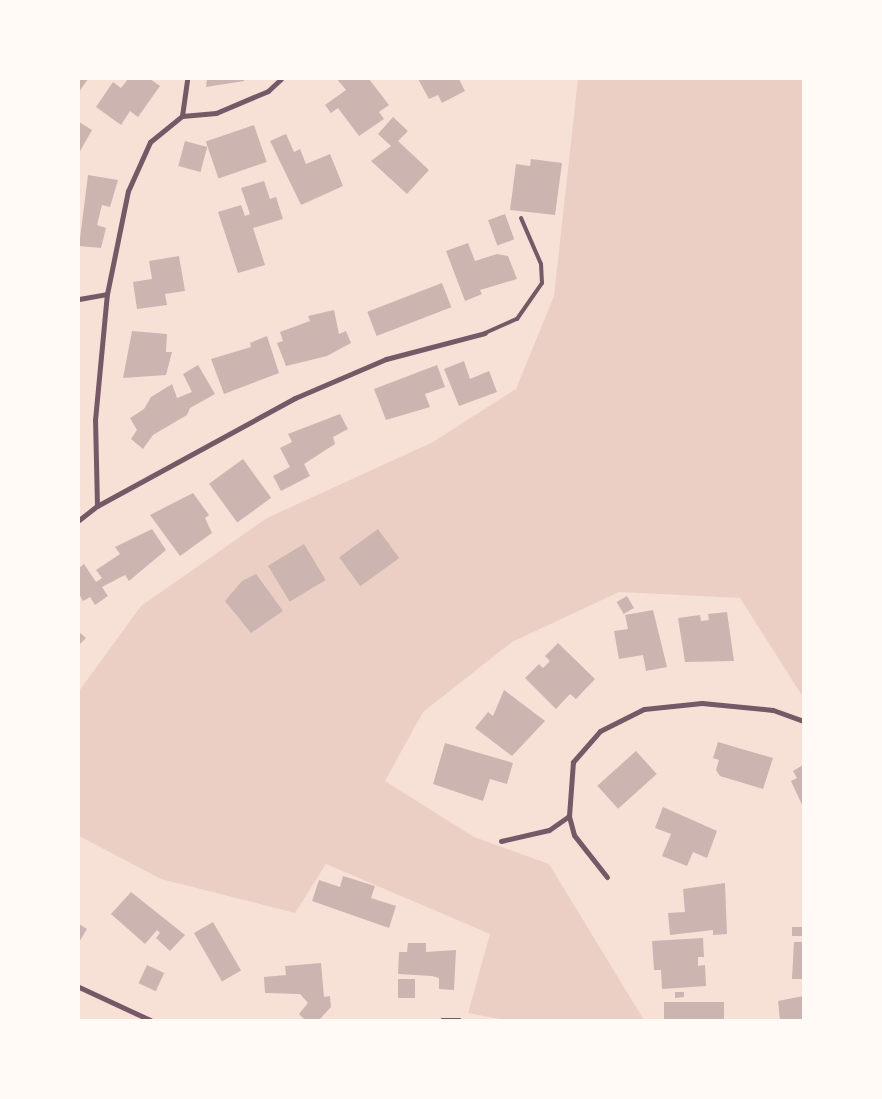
<!DOCTYPE html>
<style>
body{margin:0}
#map{position:relative;width:882px;height:1099px;overflow:hidden;background:#f7e1d7;font-family:"Space Grotesk",sans-serif}
div>[style]{position:absolute}
.green>*{inset:0;background:#ebcfc5}
.building>*{inset:0;background:#ccb4b1;transform-origin:0 0}
.service>*{height:4px;margin:-2px;padding:0 2px;transform-origin:2px;border-radius:2px;background:#755966}
.minor>*{height:5px;margin:-2.5px;padding:0 2.5px;transform-origin:2.5px;border-radius:2.5px;background:#755966}
span{translate:-50% -50%;white-space:nowrap;text-align:center;line-height:1.15;-webkit-text-stroke:5px #fffaf5;paint-order:stroke}
.frame{position:absolute;inset:0;border:80px solid #fffaf5;pointer-events:none}
</style>
<div id="map">
<div class="green">
<div style="clip-path:polygon(578px 79px,803px 79px,803px 697px,740px 598px,619px 592px,512px 642px,423px 712px,385px 781px,474px 837px,549px 864px,644px 1020px,505px 1020px,468px 1013px,490px 934px,326px 864px,295px 913px,161px 879px,79px 836px,79px 691px,141px 606px,267px 518px,433px 442px,516px 389px,554px 296px)"></div>
</div>
<div class="building">
<div style="clip-path:polygon(79px 79px,88px 79px,79px 92px)"></div>
<div style="clip-path:polygon(128px 79px,150px 79px,160px 86px,138px 117px,130px 111px,121px 125px,96px 107px,113px 82px,121px 88px)"></div>
<div style="clip-path:polygon(207px 79px,244px 79px,244px 81px,206px 87px)"></div>
<div style="clip-path:polygon(337px 79px,369px 79px,389px 105px,379px 112px,384px 119px,359px 136px,338px 108px,331px 113px,325px 105px,346px 90px)"></div>
<div style="clip-path:polygon(418px 79px,459px 79px,465px 91px,442px 103px,438px 95px,429px 99px)"></div>
<div style="clip-path:polygon(393px 117px,408px 131px,398px 141px,429px 170px,407px 194px,371px 161px,391px 146px,378px 134px)"></div>
<div style="clip-path:polygon(79px 122px,92px 130px,79px 153px)"></div>
<div style="left:254px;top:125px;width:39px;height:51px;rotate:71deg"></div>
<div style="clip-path:polygon(286px 134px,294px 152px,300px 149px,306px 164px,330px 154px,343px 186px,301px 205px,270px 141px)"></div>
<div style="left:185px;top:141px;width:23px;height:26px;rotate:15deg"></div>
<div style="clip-path:polygon(531px 159px,562px 163px,555px 215px,510px 210px,516px 164px,530px 166px)"></div>
<div style="clip-path:polygon(88px 175px,118px 180px,110px 207px,102px 205px,97px 225px,106px 228px,101px 248px,79px 246px)"></div>
<div style="clip-path:polygon(264px 181px,270px 199px,276px 197px,283px 219px,253px 228px,265px 265px,238px 273px,218px 212px,241px 205px,245px 216px,250px 214px,241px 188px)"></div>
<div style="left:505px;top:214px;width:27px;height:18px;rotate:70deg"></div>
<div style="clip-path:polygon(468px 243px,475px 261px,497px 254px,508px 256px,517px 279px,480px 290px,482px 294px,465px 301px,446px 251px)"></div>
<div style="clip-path:polygon(179px 256px,185px 291px,165px 294px,167px 305px,137px 309px,133px 282px,152px 279px,149px 261px)"></div>
<div style="left:442px;top:283px;width:26px;height:80px;rotate:69deg"></div>
<div style="clip-path:polygon(334px 310px,339px 334px,346px 331px,351px 343px,327px 356px,286px 366px,277px 343px,283px 341px,280px 332px,310px 321px,308px 316px)"></div>
<div style="clip-path:polygon(132px 331px,167px 334px,166px 352px,172px 352px,166px 375px,123px 378px)"></div>
<div style="clip-path:polygon(267px 336px,279px 373px,224px 394px,211px 359px,251px 347px,250px 343px)"></div>
<div style="clip-path:polygon(464px 361px,470px 379px,489px 371px,497px 392px,459px 406px,444px 369px)"></div>
<div style="clip-path:polygon(198px 365px,215px 394px,190px 408px,187px 415px,153px 435px,143px 449px,131px 439px,137px 430px,130px 418px,144px 409px,151px 397px,172px 384px,177px 398px,192px 392px,183px 374px)"></div>
<div style="clip-path:polygon(437px 365px,445px 387px,425px 394px,430px 407px,386px 420px,374px 389px)"></div>
<div style="clip-path:polygon(340px 414px,348px 429px,333px 437px,335px 444px,304px 464px,310px 476px,281px 491px,273px 476px,290px 467px,280px 448px,292px 442px,288px 434px)"></div>
<div style="left:243px;top:459px;width:48px;height:42px;rotate:54deg"></div>
<div style="clip-path:polygon(193px 493px,209px 515px,205px 518px,212px 533px,180px 556px,150px 515px)"></div>
<div style="clip-path:polygon(152px 529px,166px 550px,129px 581px,125px 575px,102px 587px,108px 596px,95px 605px,90px 597px,83px 601px,79px 594px,79px 568px,84px 564px,96px 582px,102px 578px,96px 570px,120px 554px,115px 547px)"></div>
<div style="left:378px;top:529px;width:36px;height:48px;rotate:54deg"></div>
<div style="left:304px;top:544px;width:42px;height:42px;rotate:59deg"></div>
<div style="clip-path:polygon(256px 574px,283px 611px,251px 633px,225px 601px,242px 581px)"></div>
<div style="left:627px;top:596px;width:14px;height:12px;rotate:60deg"></div>
<div style="clip-path:polygon(653px 610px,667px 667px,646px 671px,643px 655px,619px 659px,614px 631px,628px 629px,625px 615px)"></div>
<div style="clip-path:polygon(727px 612px,734px 661px,685px 662px,678px 618px,700px 615px,701px 621px,709px 620px,708px 614px)"></div>
<div style="clip-path:polygon(79px 632px,86px 638px,79px 645px)"></div>
<div style="clip-path:polygon(558px 643px,595px 679px,576px 699px,570px 694px,556px 709px,525px 678px,539px 664px,543px 668px,550px 661px,545px 656px)"></div>
<div style="clip-path:polygon(504px 690px,545px 721px,512px 756px,475px 728px,488px 712px,493px 716px)"></div>
<div style="clip-path:polygon(718px 742px,773px 758px,763px 789px,720px 776px,716px 770px,719px 760px,713px 758px)"></div>
<div style="clip-path:polygon(445px 743px,513px 763px,507px 784px,490px 779px,483px 801px,433px 784px)"></div>
<div style="left:636px;top:751px;width:31px;height:52px;rotate:48deg"></div>
<div style="clip-path:polygon(803px 765px,803px 807px,791px 781px,797px 778px,793px 771px)"></div>
<div style="clip-path:polygon(663px 807px,717px 831px,707px 858px,693px 852px,687px 866px,662px 856px,671px 834px,655px 828px)"></div>
<div style="clip-path:polygon(343px 876px,375px 886px,371px 898px,396px 906px,389px 928px,312px 901px,319px 880px,340px 887px)"></div>
<div style="clip-path:polygon(725px 883px,727px 934px,713px 935px,713px 930px,670px 935px,668px 913px,685px 912px,683px 889px)"></div>
<div style="clip-path:polygon(131px 892px,185px 935px,170px 951px,156px 938px,160px 933px,157px 930px,145px 944px,111px 914px)"></div>
<div style="left:213px;top:922px;width:56px;height:22px;rotate:60deg"></div>
<div style="clip-path:polygon(79px 924px,87px 929px,79px 942px)"></div>
<div style="left:803px;top:927px;width:9px;height:11px;rotate:90deg"></div>
<div style="clip-path:polygon(703px 938px,704px 957px,698px 957px,698px 966px,705px 965px,706px 986px,662px 989px,661px 970px,654px 970px,652px 941px)"></div>
<div style="clip-path:polygon(794px 942px,803px 942px,803px 979px,792px 979px)"></div>
<div style="clip-path:polygon(408px 943px,426px 943px,426px 952px,456px 950px,454px 990px,439px 989px,439px 978px,432px 976px,398px 974px,399px 952px,407px 952px)"></div>
<div style="clip-path:polygon(321px 963px,324px 997px,330px 996px,331px 1007px,319px 1020px,305px 1020px,299px 1014px,308px 1003px,300px 994px,265px 993px,264px 977px,286px 975px,285px 966px)"></div>
<div style="left:147px;top:965px;width:19px;height:20px;rotate:25deg"></div>
<div style="left:398px;top:979px;width:17px;height:19px"></div>
<div style="clip-path:polygon(675px 992px,684px 992px,684px 997px,675px 998px)"></div>
<div style="clip-path:polygon(803px 996px,803px 1020px,780px 1020px,778px 1001px)"></div>
<div style="left:664px;top:1002px;width:60px;height:18px"></div>
</div>
<div class="service">
<div style="left:485px;top:333px;width:35px;rotate:-24deg"></div>
<div style="left:517px;top:319px;width:44px;rotate:-55.2deg"></div>
<div style="left:542px;top:283px;width:19px;rotate:-93deg"></div>
<div style="left:541px;top:264px;width:50px;rotate:-113.5deg"></div>
</div>
<div class="minor">
<div style="left:182px;top:116px;width:34px;rotate:-5deg"></div>
<div style="left:216px;top:113px;width:56px;rotate:-22.9deg"></div>
<div style="left:268px;top:91px;width:18px;rotate:-43deg"></div>
<div style="left:79px;top:299px;width:28px;rotate:-10deg"></div>
<div style="left:97px;top:506px;width:86px;rotate:-91.3deg"></div>
<div style="left:95px;top:420px;width:127px;rotate:-84.6deg"></div>
<div style="left:107px;top:294px;width:105px;rotate:-78.5deg"></div>
<div style="left:128px;top:191px;width:54px;rotate:-65.8deg"></div>
<div style="left:150px;top:142px;width:41px;rotate:-39.1deg"></div>
<div style="left:182px;top:116px;width:37px;rotate:-82deg"></div>
<div style="left:79px;top:520px;width:23px;rotate:-38deg"></div>
<div style="left:97px;top:506px;width:226px;rotate:-28.6deg"></div>
<div style="left:295px;top:398px;width:99px;rotate:-23.2deg"></div>
<div style="left:386px;top:359px;width:102px;rotate:-14.7deg"></div>
<div style="left:501px;top:841px;width:49px;rotate:-12.9deg"></div>
<div style="left:549px;top:830px;width:24px;rotate:-35deg"></div>
<div style="left:607px;top:877px;width:53px;rotate:-128.2deg"></div>
<div style="left:574px;top:835px;width:20px;rotate:-105deg"></div>
<div style="left:569px;top:816px;width:54px;rotate:-85.8deg"></div>
<div style="left:573px;top:762px;width:41px;rotate:-48.9deg"></div>
<div style="left:600px;top:731px;width:49px;rotate:-26.6deg"></div>
<div style="left:644px;top:709px;width:58px;rotate:-5.9deg"></div>
<div style="left:702px;top:703px;width:71px;rotate:5.6deg"></div>
<div style="left:773px;top:710px;width:32px;rotate:20deg"></div>
<div style="left:79px;top:987px;width:78px;rotate:24.9deg"></div>
<div style="left:442px;top:1020px;width:17px"></div>
</div>
<div class="frame"></div>
</div>
